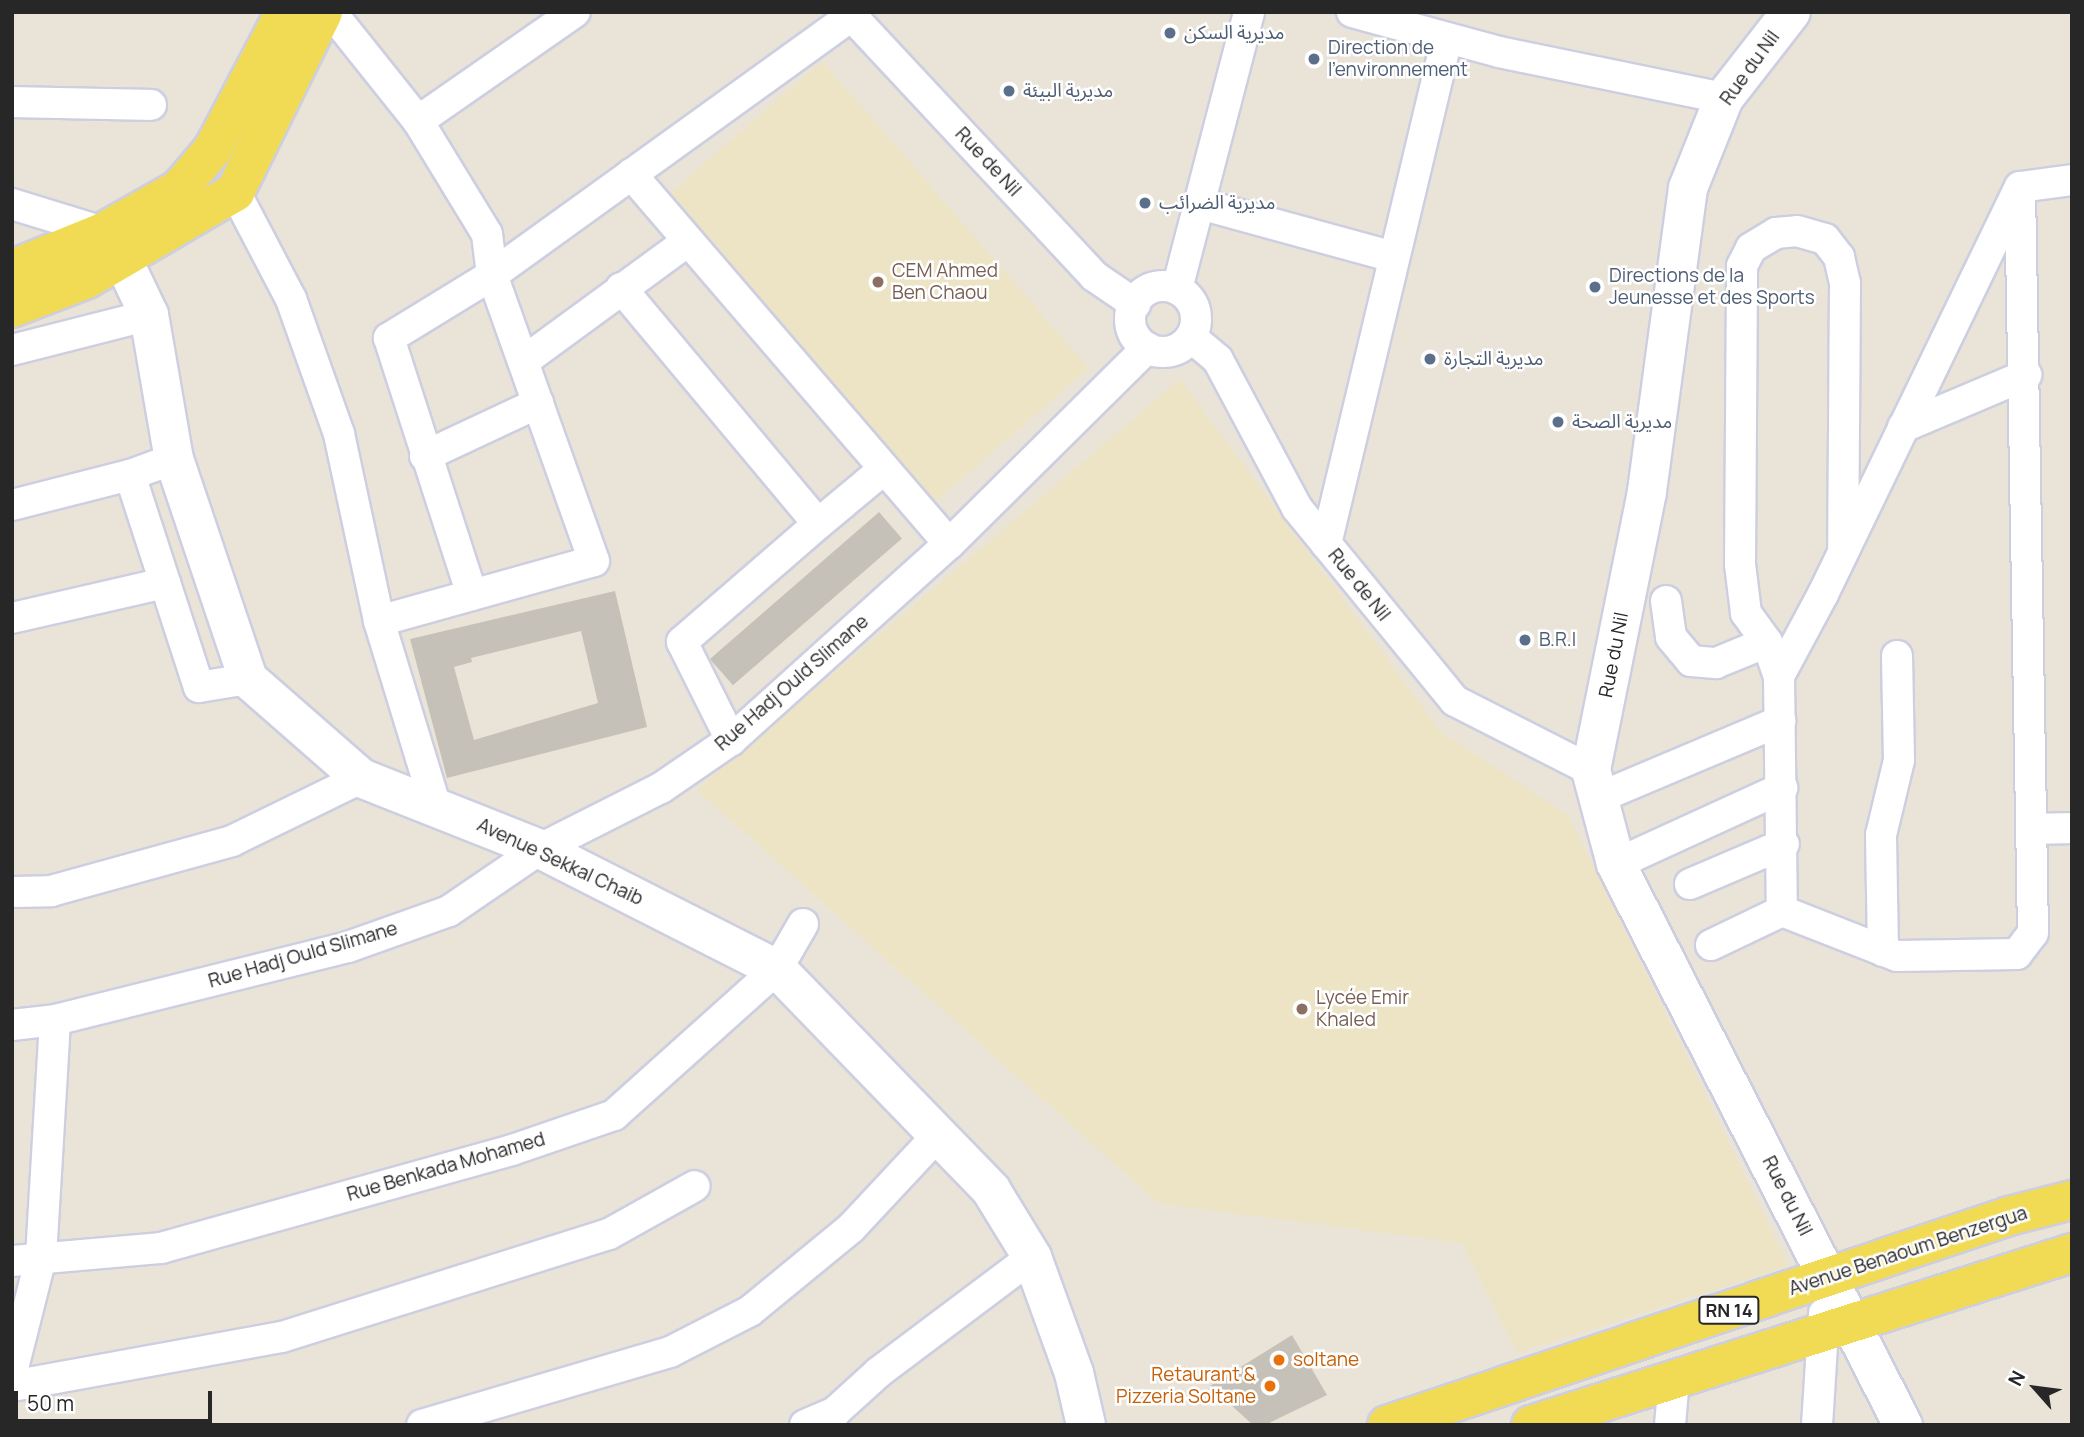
<!DOCTYPE html>
<meta charset="utf-8">
<style>
body{margin:0}
#map{position:relative;width:2084px;height:1437px;overflow:hidden;background:#eae4d8;font-family:Manrope,"Noto Sans Arabic",sans-serif}
div>[style]{position:absolute}
.education>*{inset:0;background:#ede4c6;transform-origin:0 0}
.building>*{inset:0;background:#c5c1b8;transform-origin:0 0}
.roads{filter:drop-shadow(2px 0 #cdcfe1) drop-shadow(-2px 0 #cdcfe1) drop-shadow(0 2px #cdcfe1) drop-shadow(0 -2px #cdcfe1)}
.street>*{height:30px;margin:-15px;padding:0 15px;transform-origin:15px;border-radius:15px;background:#fff}
.street>.ring{margin:-15px;padding:0;box-sizing:content-box;background:none;border:30px solid #fff;border-radius:50%}
.secondary>*{height:38px;margin:-19px;padding:0 19px;transform-origin:19px;border-radius:19px;background:#fff}
.primary>*{height:38px;margin:-19px;padding:0 19px;transform-origin:19px;border-radius:19px;background:#f1db55}
.dots>*{width:19px;height:19px;translate:-50% -50%;box-sizing:border-box;border:4px solid #fff;border-radius:50%}
span{translate:-50% -50%;white-space:nowrap;text-align:center;line-height:1.15;-webkit-text-stroke:5px #fff;paint-order:stroke}
.shield-label span{padding:2px 5px;background:#fff;border:2px solid;border-radius:5px;-webkit-text-stroke-width:0}
.shield-label{font-size:18px;color:#272727;font-weight:700}
.service-label{font-size:19px;color:#4e5e75}
.left{translate:0 -50%;text-align:left}
.street-label{font-size:19px;color:#272727}
.education-label{font-size:19px;color:#785e54}
.food-label{font-size:19px;color:#c56008}
.right{translate:-100% -50%;text-align:right}
.frame{position:absolute;inset:0;border:14px solid #272727;pointer-events:none}
.north{position:absolute;left:2000px;top:1353px;width:70px;height:70px;-webkit-text-stroke:5px #fff;paint-order:stroke;rotate:298deg;font-size:19px;font-weight:700;line-height:28px;text-align:center;color:#272727}
.north::after{content:'';display:block;margin:auto;width:24px;height:32px;background:#272727;clip-path:polygon(50% 0,100% 100%,50% 72%,0 100%)}
.scale{position:absolute;left:14px;top:1391px;width:198px;height:32px;box-sizing:border-box;border:4px solid #272727;border-top:0;padding-left:9px;font-size:21px;line-height:24px;white-space:nowrap;color:#272727;-webkit-text-stroke:5px #fff;paint-order:stroke}
</style>
<div id="map">
<div class="education">
<div style="left:822px;top:61px;width:407px;height:205px;rotate:49deg"></div>
<div style="clip-path:polygon(1180px 379px,1441px 732px,1568px 815px,1789px 1266px,1517px 1353px,1462px 1243px,1159px 1204px,697px 790px)"></div>
</div>
<div class="building">
<div style="left:879px;top:512px;width:35px;height:224px;rotate:49deg"></div>
<div style="clip-path:polygon(evenodd,615px 591px,647px 727px,447px 778px,410px 639px,615px 591px,581px 631px,598px 703px,474px 740px,454px 667px,472px 662px,471px 658px,581px 631px)"></div>
<div style="clip-path:polygon(1292px 1335px,1327px 1395px,1265px 1425px,1253px 1425px,1210px 1386px)"></div>
</div>
<div class="roads">
<div class="street">
<div style="left:331px;top:12px;width:139px;rotate:51.4deg"></div>
<div style="left:418px;top:121px;width:132px;rotate:58.6deg"></div>
<div style="left:487px;top:234px;width:41px;rotate:83deg"></div>
<div style="left:492px;top:275px;width:121px;rotate:148.5deg"></div>
<div style="left:389px;top:338px;width:270px;rotate:72.1deg"></div>
<div style="left:848px;top:12px;width:361px;rotate:47deg"></div>
<div style="left:1094px;top:276px;width:50px;rotate:34.3deg"></div>
<div style="left:1352px;top:12px;width:152px;rotate:15.2deg"></div>
<div style="left:1499px;top:52px;width:230px;rotate:11.6deg"></div>
<div style="left:12px;top:102px;width:139px;rotate:1.2deg"></div>
<div style="left:418px;top:121px;width:191px;rotate:-34.8deg"></div>
<div style="left:631px;top:174px;width:488px;rotate:49.3deg"></div>
<div style="left:2020px;top:187px;width:52px;rotate:-7.7deg"></div>
<div style="left:235px;top:192px;width:121px;rotate:62.4deg"></div>
<div style="left:291px;top:299px;width:143px;rotate:70.4deg"></div>
<div style="left:339px;top:434px;width:191px;rotate:77.9deg"></div>
<div style="left:12px;top:204px;width:95px;rotate:17.1deg"></div>
<div style="left:1200px;top:204px;width:201px;rotate:15.3deg"></div>
<div class="ring" style="left:1130px;top:286px;width:36px;height:36px"></div>
<div style="left:621px;top:288px;width:307px;rotate:50.1deg"></div>
<div style="left:818px;top:524px;width:180px;rotate:139.1deg"></div>
<div style="left:682px;top:642px;width:110px;rotate:63.4deg"></div>
<div style="left:1177px;top:289px;width:286px;rotate:-75.4deg"></div>
<div style="left:1191px;top:337px;width:35px;rotate:40deg"></div>
<div style="left:1218px;top:360px;width:168px;rotate:61.9deg"></div>
<div style="left:1297px;top:508px;width:249px;rotate:50.7deg"></div>
<div style="left:1455px;top:701px;width:153px;rotate:26.9deg"></div>
<div style="left:12px;top:350px;width:141px;rotate:-14.3deg"></div>
<div style="left:524px;top:361px;width:203px;rotate:-36.2deg"></div>
<div style="left:1903px;top:427px;width:134px;rotate:-22.9deg"></div>
<div style="left:425px;top:456px;width:125px;rotate:-25.1deg"></div>
<div style="left:130px;top:475px;width:223px;rotate:72deg"></div>
<div style="left:199px;top:687px;width:50px;rotate:-9.3deg"></div>
<div style="left:12px;top:505px;width:122px;rotate:-14.3deg"></div>
<div style="left:130px;top:475px;width:47px;rotate:-20deg"></div>
<div style="left:818px;top:524px;width:86px;rotate:-39.8deg"></div>
<div style="left:1326px;top:544px;width:520px;rotate:-76.55deg"></div>
<div style="left:1666px;top:601px;width:36px;rotate:82deg"></div>
<div style="left:1671px;top:637px;width:31px;rotate:50deg"></div>
<div style="left:1691px;top:661px;width:25px;rotate:5deg"></div>
<div style="left:1716px;top:663px;width:55px;rotate:-22.4deg"></div>
<div style="left:1767px;top:642px;width:36px;rotate:-126deg"></div>
<div style="left:1746px;top:613px;width:49px;rotate:-97deg"></div>
<div style="left:1740px;top:564px;width:298px;rotate:-89.6deg"></div>
<div style="left:1742px;top:266px;width:20px;rotate:-63deg"></div>
<div style="left:1751px;top:248px;width:29px;rotate:-31deg"></div>
<div style="left:1776px;top:233px;width:21px;rotate:-5deg"></div>
<div style="left:1797px;top:231px;width:29px;rotate:16deg"></div>
<div style="left:1825px;top:239px;width:23px;rotate:52deg"></div>
<div style="left:1839px;top:257px;width:27px;rotate:77deg"></div>
<div style="left:1845px;top:283px;width:269px;rotate:90.4deg"></div>
<div style="left:12px;top:618px;width:157px;rotate:-12.9deg"></div>
<div style="left:1767px;top:642px;width:36px;rotate:71deg"></div>
<div style="left:1779px;top:676px;width:235px;rotate:89.3deg"></div>
<div style="left:1782px;top:911px;width:123px;rotate:21.4deg"></div>
<div style="left:1897px;top:956px;width:120px;rotate:-1deg"></div>
<div style="left:2017px;top:954px;width:26px;rotate:-53deg"></div>
<div style="left:2033px;top:933px;width:746px;rotate:-91deg"></div>
<div style="left:1779px;top:676px;width:93px;rotate:-61.8deg"></div>
<div style="left:1823px;top:594px;width:449px;rotate:-64.2deg"></div>
<div style="left:1598px;top:798px;width:198px;rotate:-22.9deg"></div>
<div style="left:435px;top:804px;width:191px;rotate:-107deg"></div>
<div style="left:379px;top:621px;width:223px;rotate:-15.6deg"></div>
<div style="left:594px;top:561px;width:304px;rotate:-109.6deg"></div>
<div style="left:492px;top:275px;width:449px;rotate:-35.8deg"></div>
<div style="left:2032px;top:829px;width:40px;rotate:-1.4deg"></div>
<div style="left:1616px;top:864px;width:183px;rotate:-24.6deg"></div>
<div style="left:1690px;top:884px;width:102px;rotate:-23.1deg"></div>
<div style="left:12px;top:892px;width:39px;rotate:-1deg"></div>
<div style="left:51px;top:891px;width:188px;rotate:-15.4deg"></div>
<div style="left:232px;top:841px;width:144px;rotate:-26deg"></div>
<div style="left:1711px;top:945px;width:79px;rotate:-25.6deg"></div>
<div style="left:1883px;top:951px;width:116px;rotate:-91deg"></div>
<div style="left:1881px;top:835px;width:77px;rotate:-76.5deg"></div>
<div style="left:1899px;top:760px;width:104px;rotate:-91.1deg"></div>
<div style="left:12px;top:1025px;width:43px;rotate:-6.6deg"></div>
<div style="left:55px;top:1020px;width:302px;rotate:-14deg"></div>
<div style="left:348px;top:947px;width:107px;rotate:-19.6deg"></div>
<div style="left:449px;top:911px;width:110px;rotate:-34.3deg"></div>
<div style="left:540px;top:849px;width:136px;rotate:-26.8deg"></div>
<div style="left:661px;top:788px;width:85px;rotate:-34.4deg"></div>
<div style="left:731px;top:740px;width:293px;rotate:-42deg"></div>
<div style="left:949px;top:544px;width:279px;rotate:-44.7deg"></div>
<div style="left:12px;top:1261px;width:150px;rotate:-5deg"></div>
<div style="left:161px;top:1248px;width:364px;rotate:-15.6deg"></div>
<div style="left:512px;top:1150px;width:108px;rotate:-18.9deg"></div>
<div style="left:614px;top:1115px;width:219px;rotate:-41.9deg"></div>
<div style="left:777px;top:969px;width:52px;rotate:-60deg"></div>
<div style="left:12px;top:1372px;width:119px;rotate:-75.8deg"></div>
<div style="left:41px;top:1257px;width:237px;rotate:-86.6deg"></div>
<div style="left:12px;top:1386px;width:274px;rotate:-10.3deg"></div>
<div style="left:282px;top:1337px;width:343px;rotate:-17.5deg"></div>
<div style="left:609px;top:1234px;width:98px;rotate:-29.2deg"></div>
<div style="left:422px;top:1425px;width:259px;rotate:-16.4deg"></div>
<div style="left:670px;top:1352px;width:90px;rotate:-27.1deg"></div>
<div style="left:750px;top:1311px;width:131px;rotate:-39.4deg"></div>
<div style="left:851px;top:1228px;width:129px;rotate:-46.9deg"></div>
<div style="left:805px;top:1425px;width:33px;rotate:-23deg"></div>
<div style="left:835px;top:1412px;width:59px;rotate:-42.3deg"></div>
<div style="left:879px;top:1372px;width:191px;rotate:-36.9deg"></div>
<div style="left:1670px;top:1425px;width:47px;rotate:-85.1deg"></div>
<div style="left:1817px;top:1425px;width:112px;rotate:-86.4deg"></div>
</div>
<div class="secondary">
<div style="left:1791px;top:12px;width:109px;rotate:127.9deg"></div>
<div style="left:1724px;top:98px;width:97px;rotate:111.8deg"></div>
<div style="left:1688px;top:188px;width:307px;rotate:97.7deg"></div>
<div style="left:1647px;top:492px;width:284px;rotate:101.4deg"></div>
<div style="left:1591px;top:770px;width:97px;rotate:75.1deg"></div>
<div style="left:1616px;top:864px;width:630px;rotate:62.91deg"></div>
<div style="left:104px;top:233px;width:33px;rotate:55deg"></div>
<div style="left:123px;top:260px;width:61px;rotate:64.7deg"></div>
<div style="left:149px;top:315px;width:146px;rotate:80.2deg"></div>
<div style="left:174px;top:459px;width:232px;rotate:71.4deg"></div>
<div style="left:248px;top:679px;width:150px;rotate:41.2deg"></div>
<div style="left:361px;top:778px;width:193px;rotate:21.6deg"></div>
<div style="left:540px;top:849px;width:266px;rotate:26.9deg"></div>
<div style="left:777px;top:969px;width:308px;rotate:45.9deg"></div>
<div style="left:991px;top:1190px;width:79px;rotate:58.5deg"></div>
<div style="left:1032px;top:1257px;width:123px;rotate:70.1deg"></div>
<div style="left:1074px;top:1373px;width:53px;rotate:77deg"></div>
</div>
<div class="primary">
<div style="left:12px;top:269px;width:98px;rotate:-22.1deg"></div>
<div style="left:103px;top:232px;width:87px;rotate:-29.5deg"></div>
<div style="left:179px;top:189px;width:52px;rotate:-49.6deg"></div>
<div style="left:213px;top:149px;width:155px;rotate:-62.3deg"></div>
<div style="left:12px;top:308px;width:80px;rotate:-21.1deg"></div>
<div style="left:87px;top:279px;width:172px;rotate:-30.4deg"></div>
<div style="left:235px;top:192px;width:200px;rotate:-63.9deg"></div>
<div style="left:1387px;top:1425px;width:656px;rotate:-18.57deg"></div>
<div style="left:2009px;top:1216px;width:65px;rotate:-14.3deg"></div>
<div style="left:1531px;top:1425px;width:568px;rotate:-17.64deg"></div>
</div>
</div>
<div class="dots">
<div style="left:1170px;top:33px;background:#5c6f8a"></div>
<div style="left:1314px;top:59px;background:#5c6f8a"></div>
<div style="left:1009px;top:91px;background:#5c6f8a"></div>
<div style="left:1145px;top:203px;background:#5c6f8a"></div>
<div style="left:878px;top:282px;background:#8d6e63"></div>
<div style="left:1595px;top:287px;background:#5c6f8a"></div>
<div style="left:1430px;top:359px;background:#5c6f8a"></div>
<div style="left:1558px;top:422px;background:#5c6f8a"></div>
<div style="left:1525px;top:640px;background:#5c6f8a"></div>
<div style="left:1302px;top:1009px;background:#8d6e63"></div>
<div style="left:1279px;top:1360px;background:#e8710a"></div>
<div style="left:1270px;top:1386px;background:#e8710a"></div>
</div>
<div class="shield-label">
<span style="left:1729px;top:1310px">RN 14</span>
</div>
<div class="service-label">
<span class="left" style="left:1184px;top:33px">مديرية السكن</span>
<span class="left" style="left:1328px;top:59px">Direction de<br>l'environnement</span>
<span class="left" style="left:1023px;top:91px">مديرية البيئة</span>
<span class="left" style="left:1159px;top:203px">مديرية الضرائب</span>
<span class="left" style="left:1609px;top:287px">Directions de la<br>Jeunesse et des Sports</span>
<span class="left" style="left:1444px;top:359px">مديرية التجارة</span>
<span class="left" style="left:1572px;top:422px">مديرية الصحة</span>
<span class="left" style="left:1539px;top:640px">B.R.I</span>
</div>
<div class="street-label">
<span style="left:1750px;top:68px;rotate:-54deg">Rue du Nil</span>
<span style="left:988px;top:162px;rotate:47deg">Rue de Nil</span>
<span style="left:1359px;top:585px;rotate:51deg">Rue de Nil</span>
<span style="left:1614px;top:655px;rotate:-79deg">Rue du Nil</span>
<span style="left:792px;top:683px;rotate:-41deg">Rue Hadj Ould Slimane</span>
<span style="left:560px;top:862px;rotate:25deg">Avenue Sekkal Chaib</span>
<span style="left:303px;top:955px;rotate:-16deg">Rue Hadj Ould Slimane</span>
<span style="left:446px;top:1167px;rotate:-16deg">Rue Benkada Mohamed</span>
<span style="left:1787px;top:1196px;rotate:63deg">Rue du Nil</span>
<span style="left:1908px;top:1251px;rotate:-18deg">Avenue Benaoum Benzergua</span>
</div>
<div class="education-label">
<span class="left" style="left:892px;top:282px">CEM Ahmed<br>Ben Chaou</span>
<span class="left" style="left:1316px;top:1009px">Lycée Emir<br>Khaled</span>
</div>
<div class="food-label">
<span class="left" style="left:1293px;top:1360px">soltane</span>
<span class="right" style="left:1256px;top:1386px">Retaurant &amp;<br>Pizzeria Soltane</span>
</div>
<div class="frame"></div>
<div class="north">N</div>
<div class="scale">50 m</div>
</div>
